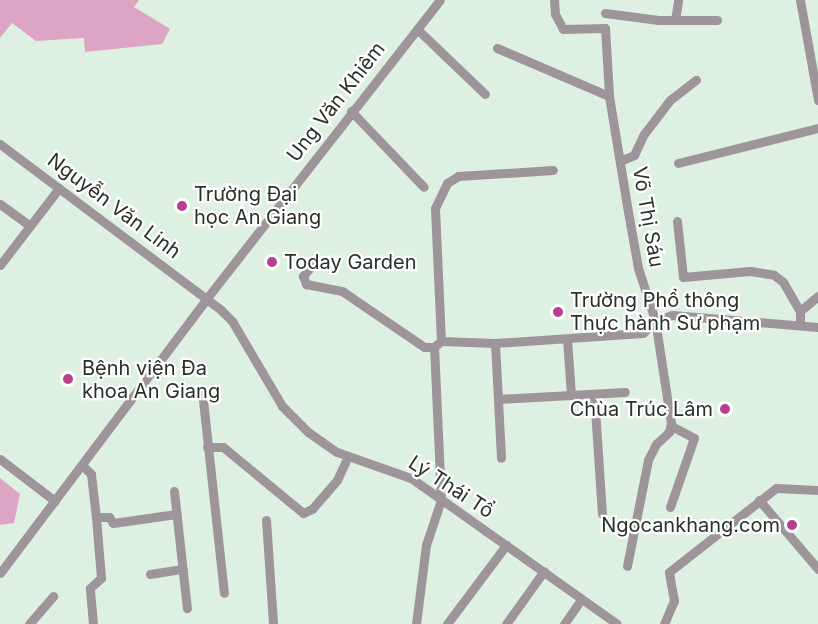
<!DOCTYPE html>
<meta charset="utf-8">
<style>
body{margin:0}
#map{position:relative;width:818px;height:624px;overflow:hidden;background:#def0e2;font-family:Inter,sans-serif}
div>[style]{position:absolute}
.green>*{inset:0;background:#dda5c4}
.minor>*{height:9px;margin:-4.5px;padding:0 4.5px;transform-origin:4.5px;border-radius:4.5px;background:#9e959a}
.dots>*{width:16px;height:16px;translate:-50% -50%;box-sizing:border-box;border:3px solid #fff;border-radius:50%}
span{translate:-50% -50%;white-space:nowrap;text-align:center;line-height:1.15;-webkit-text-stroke:4.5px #fff;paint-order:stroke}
.street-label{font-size:20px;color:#29302b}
.poi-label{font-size:20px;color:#29302b}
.left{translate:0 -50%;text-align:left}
.right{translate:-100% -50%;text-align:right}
</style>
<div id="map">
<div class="green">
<div style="clip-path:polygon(0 0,139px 0,134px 7px,170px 29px,162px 44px,85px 52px,84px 38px,36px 41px,12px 23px,0 38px)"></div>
<div style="clip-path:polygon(0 478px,20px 494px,14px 523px,0 525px)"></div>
</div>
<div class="minor">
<div style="left:554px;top:0;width:14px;rotate:86deg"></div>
<div style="left:555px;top:14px;width:17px;rotate:62deg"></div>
<div style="left:563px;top:29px;width:42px;rotate:-1.4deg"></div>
<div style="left:605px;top:28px;width:68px;rotate:86.6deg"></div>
<div style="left:609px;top:96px;width:111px;rotate:80.7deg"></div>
<div style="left:627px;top:206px;width:63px;rotate:79.9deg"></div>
<div style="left:638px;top:268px;width:55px;rotate:71.9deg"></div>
<div style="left:655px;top:320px;width:104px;rotate:81.2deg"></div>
<div style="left:671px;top:423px;width:9px;rotate:103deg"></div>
<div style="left:669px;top:432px;width:18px;rotate:137deg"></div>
<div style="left:656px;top:444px;width:18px;rotate:117deg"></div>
<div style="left:648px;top:460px;width:108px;rotate:101.2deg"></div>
<div style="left:800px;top:0;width:102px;rotate:79.8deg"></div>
<div style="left:605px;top:13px;width:54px;rotate:7.4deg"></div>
<div style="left:659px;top:20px;width:58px"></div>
<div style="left:675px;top:20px;width:20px;rotate:-81deg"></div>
<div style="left:417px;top:29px;width:94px;rotate:43.7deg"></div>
<div style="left:497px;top:48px;width:122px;rotate:23.2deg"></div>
<div style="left:351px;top:111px;width:105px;rotate:46.2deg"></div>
<div style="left:0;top:144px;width:276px;rotate:36.9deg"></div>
<div style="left:221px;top:310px;width:16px;rotate:45deg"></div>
<div style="left:232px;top:321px;width:99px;rotate:59.5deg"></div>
<div style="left:282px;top:406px;width:37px;rotate:45deg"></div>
<div style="left:308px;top:432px;width:35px;rotate:35deg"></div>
<div style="left:337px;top:452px;width:78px;rotate:19.4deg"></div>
<div style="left:411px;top:478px;width:252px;rotate:35.3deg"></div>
<div style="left:620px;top:161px;width:15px;rotate:-23deg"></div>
<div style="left:634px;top:155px;width:23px;rotate:-65deg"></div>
<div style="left:644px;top:134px;width:43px;rotate:-52.6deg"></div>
<div style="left:670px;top:100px;width:33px;rotate:-38deg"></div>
<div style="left:678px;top:163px;width:144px;rotate:-14deg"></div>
<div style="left:0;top:204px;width:37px;rotate:36deg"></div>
<div style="left:677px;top:221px;width:56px;rotate:83.9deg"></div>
<div style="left:683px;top:277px;width:67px;rotate:-5.1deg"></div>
<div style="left:750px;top:271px;width:24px;rotate:9deg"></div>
<div style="left:774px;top:275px;width:11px;rotate:38deg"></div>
<div style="left:783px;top:282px;width:34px;rotate:60deg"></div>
<div style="left:800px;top:311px;width:14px;rotate:90deg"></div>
<div style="left:313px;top:264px;width:16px;rotate:130deg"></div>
<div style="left:303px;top:276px;width:9px;rotate:69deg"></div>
<div style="left:306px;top:284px;width:37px;rotate:11deg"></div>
<div style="left:342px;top:291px;width:99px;rotate:34.3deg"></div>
<div style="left:424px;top:347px;width:10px"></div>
<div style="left:0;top:265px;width:97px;rotate:-52.5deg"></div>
<div style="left:800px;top:311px;width:23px;rotate:-40deg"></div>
<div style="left:655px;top:320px;width:18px;rotate:-16deg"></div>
<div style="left:672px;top:315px;width:146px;rotate:4.7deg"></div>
<div style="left:567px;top:339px;width:56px;rotate:85.9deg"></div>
<div style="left:441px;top:341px;width:133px;rotate:-92.6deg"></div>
<div style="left:435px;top:208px;width:28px;rotate:-64deg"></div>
<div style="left:447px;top:183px;width:13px;rotate:-32deg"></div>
<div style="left:458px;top:176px;width:95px;rotate:-3.6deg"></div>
<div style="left:495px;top:343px;width:115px;rotate:87deg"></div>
<div style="left:202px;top:391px;width:203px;rotate:83.8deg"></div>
<div style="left:594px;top:394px;width:120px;rotate:86.2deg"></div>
<div style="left:498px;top:399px;width:127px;rotate:-3.2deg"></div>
<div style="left:207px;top:447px;width:16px"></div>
<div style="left:223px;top:447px;width:104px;rotate:39.5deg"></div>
<div style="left:303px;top:513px;width:10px;rotate:-24deg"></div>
<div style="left:312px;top:509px;width:38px;rotate:-49deg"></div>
<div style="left:337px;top:480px;width:26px;rotate:-65deg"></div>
<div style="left:0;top:459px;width:69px;rotate:37.4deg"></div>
<div style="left:82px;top:465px;width:13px;rotate:45deg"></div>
<div style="left:91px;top:474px;width:43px;rotate:83.4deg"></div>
<div style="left:96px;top:517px;width:13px"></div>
<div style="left:109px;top:517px;width:7px;rotate:56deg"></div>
<div style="left:113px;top:523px;width:64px;rotate:-8.1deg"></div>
<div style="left:174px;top:491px;width:118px;rotate:83.7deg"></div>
<div style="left:759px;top:500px;width:91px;rotate:49.5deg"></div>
<div style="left:670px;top:507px;width:73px;rotate:-70.8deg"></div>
<div style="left:694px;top:438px;width:26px;rotate:-152deg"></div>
<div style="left:266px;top:520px;width:104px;rotate:86.1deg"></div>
<div style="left:0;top:573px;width:344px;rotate:-53deg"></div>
<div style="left:207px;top:298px;width:378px;rotate:-52deg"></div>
<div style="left:150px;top:574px;width:33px;rotate:-9deg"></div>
<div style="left:29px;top:624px;width:37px;rotate:-49deg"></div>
<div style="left:93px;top:624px;width:36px;rotate:-95deg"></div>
<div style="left:90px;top:588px;width:15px;rotate:-42deg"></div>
<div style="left:101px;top:578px;width:61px;rotate:-94.7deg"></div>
<div style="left:416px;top:624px;width:80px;rotate:-82.8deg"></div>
<div style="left:426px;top:545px;width:47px;rotate:-71.6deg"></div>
<div style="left:441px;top:500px;width:153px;rotate:-92.6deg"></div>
<div style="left:434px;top:347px;width:9px;rotate:-41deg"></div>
<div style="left:441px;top:341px;width:54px;rotate:2.1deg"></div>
<div style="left:495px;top:343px;width:148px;rotate:-3.9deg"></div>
<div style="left:643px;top:333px;width:18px;rotate:-47deg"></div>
<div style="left:447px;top:624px;width:99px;rotate:-53.2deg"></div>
<div style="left:506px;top:624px;width:65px;rotate:-54.4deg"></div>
<div style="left:564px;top:624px;width:29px;rotate:-55deg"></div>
<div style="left:664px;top:624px;width:25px;rotate:-67deg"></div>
<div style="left:674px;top:601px;width:29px;rotate:-100deg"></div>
<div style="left:669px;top:572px;width:136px;rotate:-38.1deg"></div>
<div style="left:776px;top:488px;width:42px;rotate:2.7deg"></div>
</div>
<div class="dots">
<div style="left:182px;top:206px;background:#ba3e8e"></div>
<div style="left:272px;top:262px;background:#ba3e8e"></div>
<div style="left:558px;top:312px;background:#ba3e8e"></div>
<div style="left:68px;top:379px;background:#ba3e8e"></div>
<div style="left:725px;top:409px;background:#ba3e8e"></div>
<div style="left:792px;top:525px;background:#ba3e8e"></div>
</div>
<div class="street-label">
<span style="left:336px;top:102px;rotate:-52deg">Ung Văn Khiêm</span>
<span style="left:114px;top:206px;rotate:37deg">Nguyễn Văn Linh</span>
<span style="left:648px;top:217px;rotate:80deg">Võ Thị Sáu</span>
<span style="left:451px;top:487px;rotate:33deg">Lý Thái Tổ</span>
</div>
<div class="poi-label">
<span class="left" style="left:194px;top:206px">Trường Đại<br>học An Giang</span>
<span class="left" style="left:284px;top:262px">Today Garden</span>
<span class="left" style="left:570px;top:312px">Trường Phổ thông<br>Thực hành Sư phạm</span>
<span class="left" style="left:82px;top:380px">Bệnh viện Đa<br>khoa An Giang</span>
<span class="right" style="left:713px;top:409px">Chùa Trúc Lâm</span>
<span class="right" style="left:780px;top:525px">Ngocankhang.com</span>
</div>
</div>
